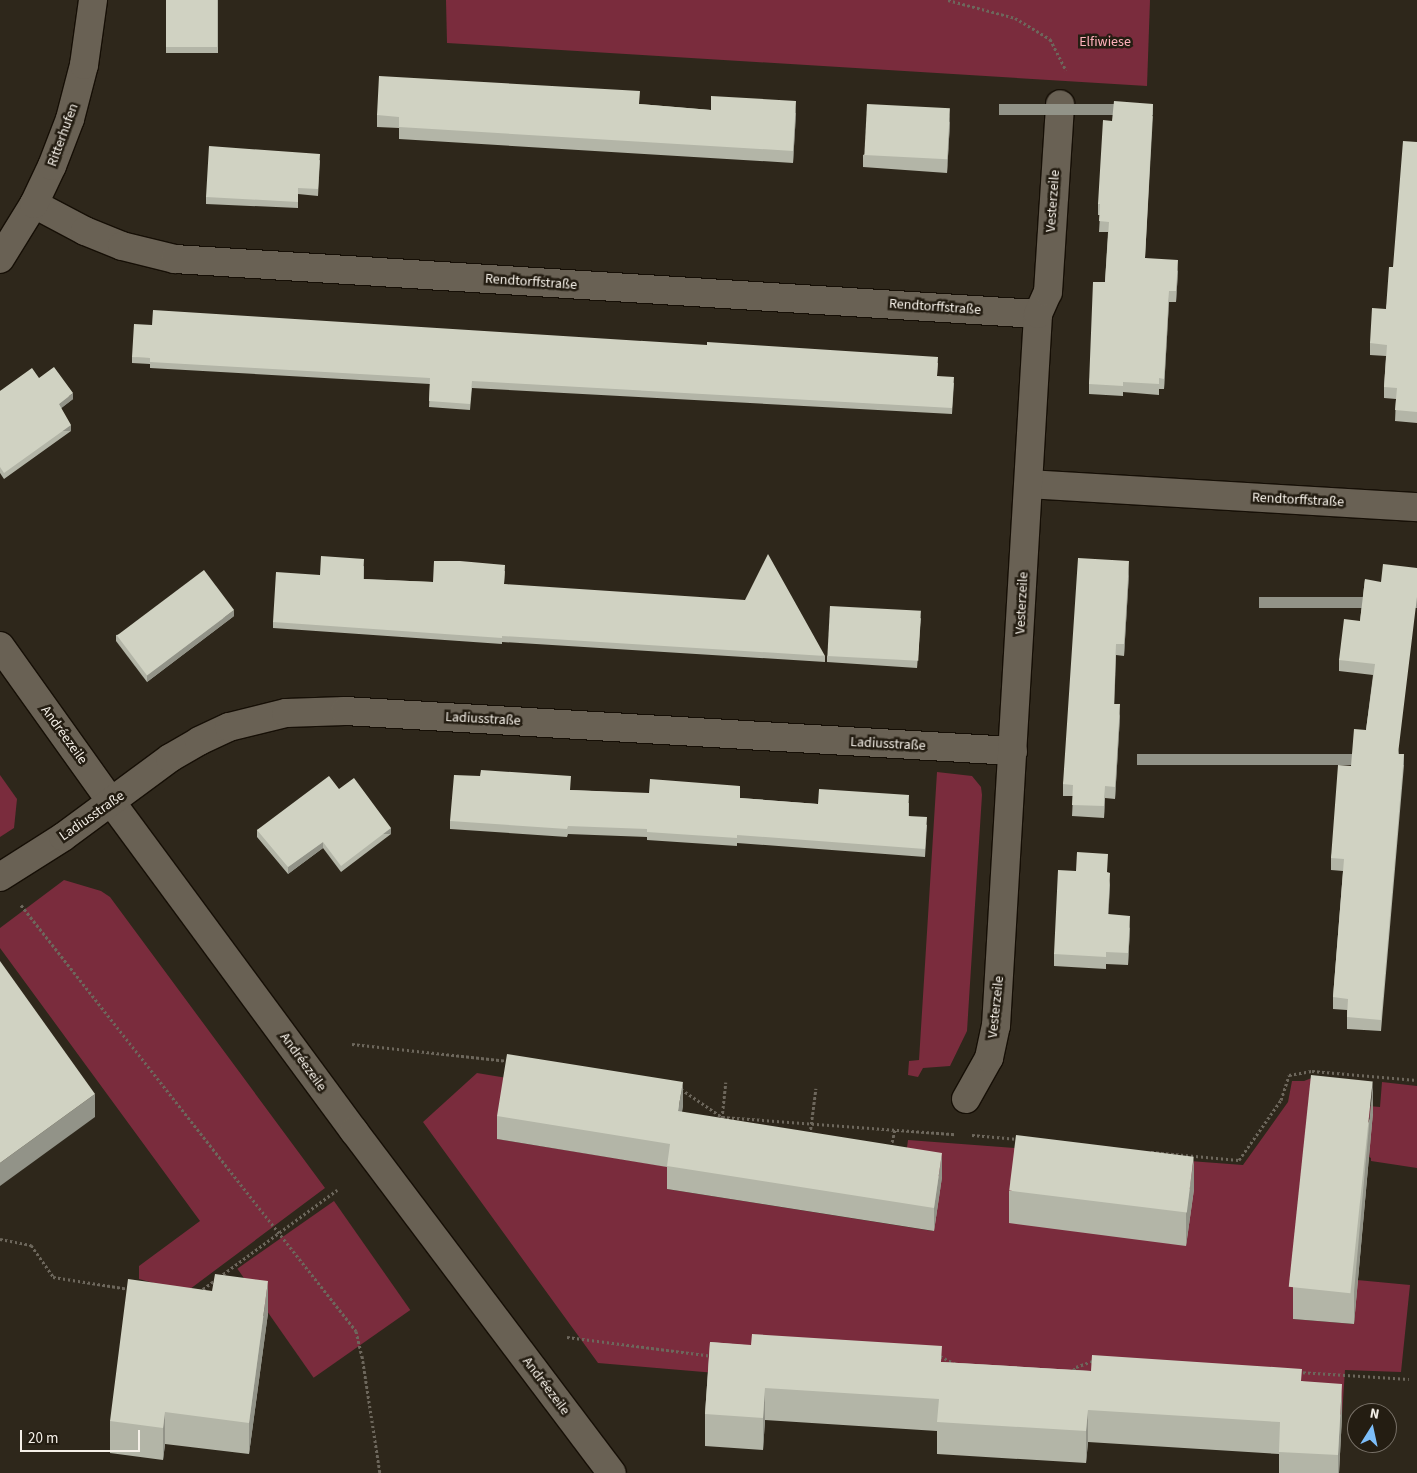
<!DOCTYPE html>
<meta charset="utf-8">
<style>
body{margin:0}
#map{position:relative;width:1417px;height:1473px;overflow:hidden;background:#2e271b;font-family:"Source Sans 3",sans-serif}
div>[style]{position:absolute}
.green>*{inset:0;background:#7a2c3d;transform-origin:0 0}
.path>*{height:3px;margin-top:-1.5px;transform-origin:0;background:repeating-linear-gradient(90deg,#6d675c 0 2.5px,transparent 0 5px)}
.roads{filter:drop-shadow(1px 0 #160f06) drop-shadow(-1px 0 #160f06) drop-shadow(0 1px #160f06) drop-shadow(0 -1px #160f06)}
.minor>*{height:28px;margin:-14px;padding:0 14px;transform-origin:14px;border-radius:14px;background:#696154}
.wall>*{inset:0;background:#b3b5a7;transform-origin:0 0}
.shaded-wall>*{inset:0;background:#929388;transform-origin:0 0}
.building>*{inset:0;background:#d0d2c2;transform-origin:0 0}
span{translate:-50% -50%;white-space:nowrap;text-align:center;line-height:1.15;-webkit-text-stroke:5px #241d12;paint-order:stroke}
.park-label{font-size:14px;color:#ffb1bb}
.street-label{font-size:14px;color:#f5f0e8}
.north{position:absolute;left:1347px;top:1403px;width:50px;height:50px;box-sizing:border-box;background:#241d12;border:1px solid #787168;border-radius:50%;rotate:10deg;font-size:14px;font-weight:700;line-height:20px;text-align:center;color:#f5f0e8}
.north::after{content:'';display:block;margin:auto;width:18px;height:22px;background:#7dbef9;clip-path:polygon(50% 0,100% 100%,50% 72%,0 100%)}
.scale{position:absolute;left:20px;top:1430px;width:120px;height:22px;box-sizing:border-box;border:2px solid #f5f0e8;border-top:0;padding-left:6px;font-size:15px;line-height:18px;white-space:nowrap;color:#f5f0e8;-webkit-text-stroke:4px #241d12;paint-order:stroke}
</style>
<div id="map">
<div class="green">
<div style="clip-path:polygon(446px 0,1150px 0,1147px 86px,447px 43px)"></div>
<div style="clip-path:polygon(937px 772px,972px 776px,981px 787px,982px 795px,967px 1031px,950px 1066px,923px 1068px,918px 1077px,908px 1075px,909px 1061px,919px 1060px)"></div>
<div style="clip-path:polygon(0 775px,17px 799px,14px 828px,0 837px)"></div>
<div style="clip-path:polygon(64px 880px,101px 891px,110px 897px,325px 1188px,186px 1292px,139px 1279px,139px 1266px,200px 1221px,0 948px,0 928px)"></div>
<div style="clip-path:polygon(477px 1073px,507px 1078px,498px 1139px,670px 1167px,667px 1189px,933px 1231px,942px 1177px,904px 1170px,908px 1140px,1243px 1165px,1288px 1102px,1292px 1081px,1304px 1081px,1317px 1076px,1310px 1101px,1380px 1107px,1382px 1082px,1417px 1086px,1417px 1168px,1371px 1161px,1371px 1158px,1369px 1157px,1372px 1112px,1293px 1319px,1354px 1324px,1357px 1280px,1410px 1285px,1401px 1372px,1345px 1370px,1342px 1416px,751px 1376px,598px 1363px,423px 1122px)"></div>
<div style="left:334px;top:1201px;width:133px;height:118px;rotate:55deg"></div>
</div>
<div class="path">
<div style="left:948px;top:0;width:69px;rotate:15deg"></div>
<div style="left:1015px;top:18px;width:41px;rotate:31deg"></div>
<div style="left:1050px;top:39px;width:35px;rotate:63deg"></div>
<div style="left:21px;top:905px;width:542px;rotate:51.82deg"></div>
<div style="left:356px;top:1331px;width:26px;rotate:77deg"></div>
<div style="left:362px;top:1356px;width:118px;rotate:81.3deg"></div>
<div style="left:352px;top:1044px;width:157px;rotate:6.2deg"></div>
<div style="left:681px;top:1089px;width:50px;rotate:34.3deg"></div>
<div style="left:722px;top:1117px;width:234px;rotate:4.2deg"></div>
<div style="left:722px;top:1118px;width:36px;rotate:-84deg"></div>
<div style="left:810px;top:1134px;width:46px;rotate:-82.6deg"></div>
<div style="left:972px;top:1135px;width:46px;rotate:5deg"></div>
<div style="left:891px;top:1147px;width:18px;rotate:-77deg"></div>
<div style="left:1151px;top:1152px;width:88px;rotate:5.2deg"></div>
<div style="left:1239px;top:1160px;width:73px;rotate:-55deg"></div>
<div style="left:1281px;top:1100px;width:26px;rotate:-72deg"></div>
<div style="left:1289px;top:1075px;width:23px;rotate:-10deg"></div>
<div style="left:1312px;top:1071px;width:105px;rotate:4.9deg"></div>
<div style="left:0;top:1239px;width:32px;rotate:11deg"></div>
<div style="left:31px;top:1245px;width:39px;rotate:55deg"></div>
<div style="left:53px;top:1277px;width:77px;rotate:9deg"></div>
<div style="left:199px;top:1292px;width:172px;rotate:-36.5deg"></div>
<div style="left:567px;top:1337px;width:147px;rotate:7.4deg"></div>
<div style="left:940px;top:1356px;width:20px;rotate:27deg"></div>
<div style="left:1298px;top:1372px;width:111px;rotate:3.6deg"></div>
<div style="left:1070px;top:1374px;width:9px;rotate:-49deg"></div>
<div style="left:1076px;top:1367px;width:20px;rotate:-20deg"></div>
</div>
<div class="roads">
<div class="minor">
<div style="left:34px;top:204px;width:58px;rotate:27.9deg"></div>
<div style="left:85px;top:231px;width:40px;rotate:22deg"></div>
<div style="left:122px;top:246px;width:55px;rotate:13.8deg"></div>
<div style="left:175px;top:259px;width:865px;rotate:3.65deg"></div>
<div style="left:0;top:259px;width:65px;rotate:-58.3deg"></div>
<div style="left:34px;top:204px;width:42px;rotate:-64.7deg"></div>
<div style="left:52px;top:166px;width:50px;rotate:-69deg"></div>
<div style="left:70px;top:119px;width:56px;rotate:-75.5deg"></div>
<div style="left:84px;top:65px;width:66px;rotate:-82.1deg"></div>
<div style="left:1029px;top:484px;width:389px;rotate:3.4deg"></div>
<div style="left:0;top:646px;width:193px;rotate:54.5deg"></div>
<div style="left:112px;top:803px;width:408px;rotate:53.6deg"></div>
<div style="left:354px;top:1131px;width:428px;rotate:53deg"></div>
<div style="left:0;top:877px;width:75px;rotate:-32.4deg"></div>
<div style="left:63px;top:837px;width:133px;rotate:-36.4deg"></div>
<div style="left:170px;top:758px;width:34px;rotate:-30deg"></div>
<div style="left:199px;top:741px;width:33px;rotate:-25deg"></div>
<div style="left:229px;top:727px;width:59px;rotate:-13.8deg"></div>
<div style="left:286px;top:713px;width:59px;rotate:-1.9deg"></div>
<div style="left:345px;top:711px;width:669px;rotate:3.43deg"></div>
<div style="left:966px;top:1099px;width:47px;rotate:-60.7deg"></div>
<div style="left:989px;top:1058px;width:33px;rotate:-78deg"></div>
<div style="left:996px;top:1026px;width:713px;rotate:-86.62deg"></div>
<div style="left:1038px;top:314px;width:24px;rotate:-66deg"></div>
<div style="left:1048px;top:292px;width:188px;rotate:-86.3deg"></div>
</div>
</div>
<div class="wall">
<div style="left:166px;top:0;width:52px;height:53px"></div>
<div style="clip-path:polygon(640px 104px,711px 110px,796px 113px,793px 163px,399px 139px,399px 128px,377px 127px,377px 115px)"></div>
<div style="clip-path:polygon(1153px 115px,1145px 258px,1178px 271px,1176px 302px,1169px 302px,1164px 389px,1159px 389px,1159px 395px,1123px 392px,1123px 396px,1089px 394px,1089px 384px,1105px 282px,1108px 232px,1099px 232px,1100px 215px,1098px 215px,1098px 204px)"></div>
<div style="clip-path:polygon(950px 122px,947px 173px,863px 167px,863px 155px)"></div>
<div style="clip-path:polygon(1417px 142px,1417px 423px,1395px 421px,1396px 399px,1384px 398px,1384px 387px,1386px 356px,1370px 355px,1370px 343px,1386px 309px)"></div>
<div style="clip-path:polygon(320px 160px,318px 196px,298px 194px,298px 208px,206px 204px,206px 197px)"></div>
<div style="clip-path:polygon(132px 357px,938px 363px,937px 376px,954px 383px,952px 414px,472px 388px,470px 410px,429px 407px,430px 384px,150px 368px,150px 364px,132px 363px)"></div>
<div style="clip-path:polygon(39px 378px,73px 399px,61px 408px,71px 431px,4px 479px,0 473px,0 391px)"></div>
<div style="clip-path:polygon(364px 566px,364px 579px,433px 582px,505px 571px,504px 584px,825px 656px,825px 662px,502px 642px,502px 644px,273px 628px,273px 622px,320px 575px)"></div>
<div style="clip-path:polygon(1129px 573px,1124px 656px,1116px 655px,1114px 704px,1120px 716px,1115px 799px,1105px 798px,1104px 818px,1072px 816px,1073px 796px,1063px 796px,1063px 784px)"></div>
<div style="clip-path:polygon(1365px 579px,1399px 754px,1404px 765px,1381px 1031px,1347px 1029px,1347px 1010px,1333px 1009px,1333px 997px,1343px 871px,1331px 870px,1331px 858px,1351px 766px,1366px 730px,1373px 675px,1339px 671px,1339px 660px,1360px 621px)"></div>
<div style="clip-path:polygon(234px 616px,147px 682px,116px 641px,116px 635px)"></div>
<div style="clip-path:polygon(921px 618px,917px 668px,827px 662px,827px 656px)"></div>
<div style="clip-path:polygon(339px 789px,391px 834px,341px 872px,323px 848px,288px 874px,257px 837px,257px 830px)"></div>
<div style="clip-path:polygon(571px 790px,740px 798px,818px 804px,909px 803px,909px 816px,927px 825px,925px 857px,737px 843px,737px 846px,647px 840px,647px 837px,568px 834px,567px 837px,450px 829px,450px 821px)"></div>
<div style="clip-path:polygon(1107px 872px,1110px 885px,1108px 914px,1130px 928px,1128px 965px,1106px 964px,1106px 969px,1054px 966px,1054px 954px)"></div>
<div style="clip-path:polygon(683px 1105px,682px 1112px,942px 1177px,934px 1231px,667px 1189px,667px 1167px,497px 1139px,497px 1116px)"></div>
<div style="clip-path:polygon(1373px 1112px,1354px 1324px,1293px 1319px,1293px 1287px)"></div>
<div style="clip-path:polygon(1194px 1189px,1186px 1246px,1009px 1223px,1009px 1191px)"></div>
<div style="clip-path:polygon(268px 1313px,249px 1454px,165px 1444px,163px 1460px,110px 1453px,110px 1421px)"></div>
<div style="clip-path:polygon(710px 1342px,942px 1362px,1091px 1371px,1302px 1381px,1342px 1416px,1339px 1473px,1279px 1473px,1279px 1454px,1088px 1442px,1086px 1463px,937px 1454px,937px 1431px,765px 1420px,763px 1450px,705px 1446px,705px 1414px)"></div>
</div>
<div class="shaded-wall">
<div style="clip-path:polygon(796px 101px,796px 113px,793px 163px,793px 151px)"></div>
<div style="left:1153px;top:104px;width:11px;height:154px;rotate:90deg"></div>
<div style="clip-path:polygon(950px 109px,950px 122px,947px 173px,947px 160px)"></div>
<div style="clip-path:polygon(1178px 260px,1178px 271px,1176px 302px,1176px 291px)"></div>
<div style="clip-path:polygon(1169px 291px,1169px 302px,1164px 389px,1164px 379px)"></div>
<div style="clip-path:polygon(73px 393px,73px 399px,59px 410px,59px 404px)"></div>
<div style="left:71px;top:425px;width:6px;height:82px;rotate:90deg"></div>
<div style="clip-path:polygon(1129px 561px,1129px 573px,1124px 656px,1124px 644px)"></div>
<div style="left:1417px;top:597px;width:11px;height:158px;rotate:90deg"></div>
<div style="clip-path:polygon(234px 610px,234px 616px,147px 682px,147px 675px)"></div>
<div style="clip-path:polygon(1116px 644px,1116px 655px,1114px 716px,1114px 704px)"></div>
<div style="clip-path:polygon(1120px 704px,1120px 716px,1115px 799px,1115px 787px)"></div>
<div style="left:1404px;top:754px;width:11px;height:267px;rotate:90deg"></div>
<div style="clip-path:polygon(1105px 786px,1105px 798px,1104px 818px,1104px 806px)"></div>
<div style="left:391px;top:828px;width:6px;height:63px;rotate:90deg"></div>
<div style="clip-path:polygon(323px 842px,323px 848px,288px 874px,288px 867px)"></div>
<div style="clip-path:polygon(1110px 873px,1110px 885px,1108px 926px,1108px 914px)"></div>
<div style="clip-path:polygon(1130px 916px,1130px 928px,1128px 965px,1128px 953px)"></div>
<div style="clip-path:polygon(1373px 1081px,1373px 1112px,1354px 1324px,1354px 1292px)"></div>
<div style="clip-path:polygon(683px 1082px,683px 1105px,678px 1135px,678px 1111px)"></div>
<div style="clip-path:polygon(95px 1094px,95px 1117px,0 1186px,0 1163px)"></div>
<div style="clip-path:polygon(942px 1153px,942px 1177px,934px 1231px,934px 1208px)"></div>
<div style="clip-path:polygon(1194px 1157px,1194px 1189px,1186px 1246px,1186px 1214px)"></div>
<div style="clip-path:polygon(268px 1281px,268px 1313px,249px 1454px,249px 1423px)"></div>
<div style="clip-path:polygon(1342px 1384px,1342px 1416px,1339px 1473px,1338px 1473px,1338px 1455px)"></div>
<div style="clip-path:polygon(765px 1388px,765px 1420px,763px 1450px,763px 1418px)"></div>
<div style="clip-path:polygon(1088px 1410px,1088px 1442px,1086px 1463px,1086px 1431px)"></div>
<div style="clip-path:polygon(165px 1412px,165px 1444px,163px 1460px,163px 1428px)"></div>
</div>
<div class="building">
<div style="left:166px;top:0;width:51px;height:47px"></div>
<div style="clip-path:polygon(379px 76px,640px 91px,639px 104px,711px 110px,711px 96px,796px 101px,793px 151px,399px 127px,399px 117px,377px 115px)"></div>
<div style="clip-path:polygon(1114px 101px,1153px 104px,1145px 258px,1178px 260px,1176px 291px,1169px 291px,1164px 379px,1159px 378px,1159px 384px,1123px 382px,1123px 386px,1089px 384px,1093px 282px,1105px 282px,1109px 222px,1099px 221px,1100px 204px,1098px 204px,1103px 120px,1112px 121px)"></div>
<div style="left:867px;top:104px;width:83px;height:51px;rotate:3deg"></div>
<div style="clip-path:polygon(1403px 141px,1417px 142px,1417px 412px,1395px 410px,1397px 388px,1384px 387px,1387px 345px,1370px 343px,1372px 308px,1386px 309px,1389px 267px,1393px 267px)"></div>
<div style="clip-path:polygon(209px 146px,320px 154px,318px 189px,298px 188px,298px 202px,206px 197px)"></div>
<div style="clip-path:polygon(153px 310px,707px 345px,707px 342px,938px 357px,937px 376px,954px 377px,952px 408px,472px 381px,470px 404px,429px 401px,430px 378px,150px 362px,150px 358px,132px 357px,134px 324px,152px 325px)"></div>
<div style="clip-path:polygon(54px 367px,73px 393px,59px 404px,71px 425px,4px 473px,0 467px,0 391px,32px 368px,39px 378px)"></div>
<div style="clip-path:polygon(768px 554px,825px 656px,502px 636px,502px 638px,273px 622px,276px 572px,320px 575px,321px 556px,364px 559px,363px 579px,433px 582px,434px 561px,460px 561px,505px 565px,504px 584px,745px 600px)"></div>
<div style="clip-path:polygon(1078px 558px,1129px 561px,1124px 644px,1116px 644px,1114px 704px,1120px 704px,1115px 787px,1105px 786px,1104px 806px,1072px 805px,1073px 785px,1063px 784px)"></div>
<div style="clip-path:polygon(1383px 564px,1417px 568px,1417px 597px,1398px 754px,1404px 754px,1381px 1020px,1347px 1017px,1348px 999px,1333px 997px,1344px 859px,1331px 858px,1338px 765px,1351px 766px,1354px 729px,1366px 730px,1375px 664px,1339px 660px,1344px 619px,1360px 621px,1365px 579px,1381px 582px)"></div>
<div style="left:204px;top:570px;width:50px;height:109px;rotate:53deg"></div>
<div style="left:830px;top:606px;width:91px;height:50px;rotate:3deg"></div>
<div style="clip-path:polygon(481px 770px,571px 776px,570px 790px,649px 793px,650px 779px,740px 786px,740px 798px,818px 804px,819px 789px,909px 795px,908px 816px,927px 817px,925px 849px,737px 835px,737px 838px,647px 832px,647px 829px,568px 826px,567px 829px,450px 821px,454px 775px,480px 776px)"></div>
<div style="clip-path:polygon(329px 776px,339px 789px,354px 778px,391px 828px,341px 866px,323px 842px,288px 867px,257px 830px)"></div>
<div style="clip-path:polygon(1077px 852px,1108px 854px,1107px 872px,1110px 873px,1108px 914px,1130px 916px,1128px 953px,1106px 952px,1106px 957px,1054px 954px,1058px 870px,1076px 871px)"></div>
<div style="clip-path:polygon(0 961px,95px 1094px,0 1163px)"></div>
<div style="clip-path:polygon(507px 1054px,683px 1082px,678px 1111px,942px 1153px,934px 1208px,667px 1166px,670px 1144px,497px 1116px)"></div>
<div style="left:1311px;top:1075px;width:62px;height:213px;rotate:6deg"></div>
<div style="left:1016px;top:1135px;width:179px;height:56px;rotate:7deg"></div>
<div style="clip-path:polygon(215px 1274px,268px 1281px,249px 1423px,165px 1412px,163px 1428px,110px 1421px,128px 1279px,212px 1291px)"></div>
<div style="clip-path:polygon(752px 1334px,942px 1346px,941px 1362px,1091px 1371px,1092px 1355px,1302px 1369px,1301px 1381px,1342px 1384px,1338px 1455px,1279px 1452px,1280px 1422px,1088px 1410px,1086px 1431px,937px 1422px,939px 1399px,765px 1388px,763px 1418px,705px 1414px,710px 1342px,751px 1345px)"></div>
</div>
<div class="park-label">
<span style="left:1105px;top:42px">Elfiwiese</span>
</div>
<div class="street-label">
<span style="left:63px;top:135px;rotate:-70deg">Ritterhufen</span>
<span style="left:1053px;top:201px;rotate:-86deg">Vesterzeile</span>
<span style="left:531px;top:282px;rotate:4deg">Rendtorffstraße</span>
<span style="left:935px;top:307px;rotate:4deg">Rendtorffstraße</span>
<span style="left:1298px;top:500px;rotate:3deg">Rendtorffstraße</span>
<span style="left:1022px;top:603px;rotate:-87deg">Vesterzeile</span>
<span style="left:483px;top:719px;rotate:3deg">Ladiusstraße</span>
<span style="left:64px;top:735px;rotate:54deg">Andréezeile</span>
<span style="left:888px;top:744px;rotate:3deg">Ladiusstraße</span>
<span style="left:92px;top:816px;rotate:-35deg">Ladiusstraße</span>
<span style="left:996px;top:1007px;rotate:-84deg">Vesterzeile</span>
<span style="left:303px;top:1062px;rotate:54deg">Andréezeile</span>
<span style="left:546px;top:1386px;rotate:53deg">Andréezeile</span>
</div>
<div class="north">N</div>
<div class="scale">20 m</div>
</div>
